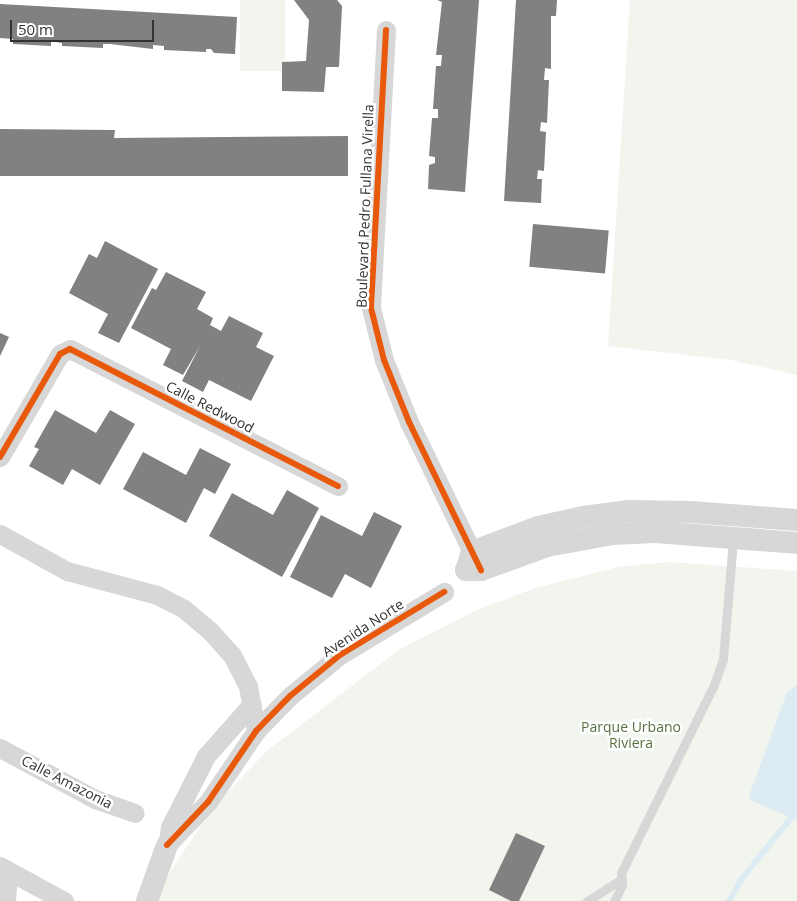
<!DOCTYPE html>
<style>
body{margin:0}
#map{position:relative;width:797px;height:901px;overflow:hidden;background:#fff;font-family:"Open Sans",sans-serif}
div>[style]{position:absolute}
.green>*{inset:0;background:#f1f5ed;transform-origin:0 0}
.water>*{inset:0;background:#ddebf3}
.stream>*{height:5.5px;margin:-2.75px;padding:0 2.75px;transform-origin:2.75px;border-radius:2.75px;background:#ddebf3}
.building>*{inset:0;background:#818181;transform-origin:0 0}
.service>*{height:9px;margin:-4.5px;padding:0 4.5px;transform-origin:4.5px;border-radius:4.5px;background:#d7d7d7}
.minor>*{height:19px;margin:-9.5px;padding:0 9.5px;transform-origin:9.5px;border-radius:9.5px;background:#d7d7d7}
.tertiary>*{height:22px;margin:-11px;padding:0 11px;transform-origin:11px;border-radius:11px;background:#d7d7d7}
.cycleway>*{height:6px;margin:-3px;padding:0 3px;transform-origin:3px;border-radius:3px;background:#e8590c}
span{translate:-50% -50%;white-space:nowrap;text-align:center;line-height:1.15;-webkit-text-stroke:5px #fff;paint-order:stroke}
.street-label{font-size:14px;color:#333}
.park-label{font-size:14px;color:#56703f}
.scale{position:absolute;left:10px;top:20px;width:144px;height:22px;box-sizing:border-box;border:2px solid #333;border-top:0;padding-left:6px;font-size:15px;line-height:18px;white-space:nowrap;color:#333;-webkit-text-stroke:4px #fff;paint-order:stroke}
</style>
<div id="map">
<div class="green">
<div style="left:240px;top:0;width:45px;height:71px"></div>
<div style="clip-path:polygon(630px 0,797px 0,797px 375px,731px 360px,608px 346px)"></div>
<div style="clip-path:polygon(669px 562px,797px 571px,797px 901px,157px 901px,170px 872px,213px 807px,268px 750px,400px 649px,475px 611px,535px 588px,618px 567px)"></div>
</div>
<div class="water">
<div style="clip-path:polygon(797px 685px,797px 820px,752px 801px,749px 796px,787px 692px)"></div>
</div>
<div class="stream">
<div style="left:729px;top:901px;width:24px;rotate:-60deg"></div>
<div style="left:741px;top:880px;width:80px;rotate:-51.1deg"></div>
</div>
<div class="building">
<div style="clip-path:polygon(294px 0,337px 0,342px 6px,339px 67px,326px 67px,324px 92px,282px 91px,282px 62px,306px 61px,309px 20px)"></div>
<div style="clip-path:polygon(437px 0,479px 0,465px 192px,428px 189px,429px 165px,435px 163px,435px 157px,429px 156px,432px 118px,438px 118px,438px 109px,433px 109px,436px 66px,441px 66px,442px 55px,436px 55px,442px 2px)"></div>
<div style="clip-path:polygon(516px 0,557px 0,556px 16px,551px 16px,551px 69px,545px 68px,544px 80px,549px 80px,547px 123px,541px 122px,540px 131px,546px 132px,544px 171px,538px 170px,537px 179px,542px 179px,541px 203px,504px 201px)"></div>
<div style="clip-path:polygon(0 4px,237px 17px,235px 54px,214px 53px,211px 49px,206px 49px,206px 52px,164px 50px,164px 46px,153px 45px,153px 49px,110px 44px,103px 44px,103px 48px,62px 46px,62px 43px,56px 42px,51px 42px,51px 46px,13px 44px,13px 39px,0 38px)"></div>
<div style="clip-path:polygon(0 129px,115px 130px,114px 138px,348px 136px,348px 176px,0 176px)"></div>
<div style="left:533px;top:224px;width:76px;height:43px;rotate:5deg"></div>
<div style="clip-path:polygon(105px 241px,158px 269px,119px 343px,98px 333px,108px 314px,69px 293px,89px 254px,97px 258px)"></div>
<div style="clip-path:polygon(166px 272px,206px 292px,197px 309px,213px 318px,210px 325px,221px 331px,229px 316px,263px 333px,256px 347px,274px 356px,251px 401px,209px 380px,203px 392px,182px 381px,200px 346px,183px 375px,163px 365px,171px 349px,131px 328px,152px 288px,156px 290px)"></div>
<div style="clip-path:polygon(0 333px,9px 337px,0 356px)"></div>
<div style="clip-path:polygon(55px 410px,96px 433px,110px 410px,135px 424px,100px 485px,72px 469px,63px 485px,29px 466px,39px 449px,34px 447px)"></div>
<div style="clip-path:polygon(200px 448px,231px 464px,215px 494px,204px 488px,186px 523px,123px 489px,143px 452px,186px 475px)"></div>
<div style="clip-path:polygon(287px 490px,319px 508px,282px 577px,209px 536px,232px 493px,273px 515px)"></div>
<div style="clip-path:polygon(374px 512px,402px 526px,371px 588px,345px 574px,332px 598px,290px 577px,321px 515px,362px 536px)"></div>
<div style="clip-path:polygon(516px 833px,545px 846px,519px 901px,511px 901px,489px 890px)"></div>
</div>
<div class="service">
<div style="left:587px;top:901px;width:41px;rotate:-32.2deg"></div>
<div style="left:614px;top:901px;width:18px;rotate:-63deg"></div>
<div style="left:622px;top:885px;width:12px;rotate:-95deg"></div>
<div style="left:621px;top:873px;width:208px;rotate:-63.7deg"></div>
<div style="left:713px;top:687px;width:30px;rotate:-70deg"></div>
<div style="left:723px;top:659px;width:120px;rotate:-85.2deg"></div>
</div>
<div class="minor">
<div style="left:386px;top:30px;width:278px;rotate:93.1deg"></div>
<div style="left:371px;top:308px;width:54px;rotate:76deg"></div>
<div style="left:384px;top:360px;width:67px;rotate:68deg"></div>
<div style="left:409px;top:422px;width:158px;rotate:64.1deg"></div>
<div style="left:0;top:457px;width:119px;rotate:-59.8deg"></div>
<div style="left:60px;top:354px;width:11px;rotate:-27deg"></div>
<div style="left:70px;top:349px;width:301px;rotate:27.1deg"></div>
<div style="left:0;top:534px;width:77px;rotate:28.9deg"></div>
<div style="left:67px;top:571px;width:93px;rotate:14.9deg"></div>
<div style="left:157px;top:595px;width:30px;rotate:27deg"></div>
<div style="left:184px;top:609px;width:35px;rotate:40deg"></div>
<div style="left:211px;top:632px;width:31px;rotate:48deg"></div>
<div style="left:232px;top:655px;width:35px;rotate:63deg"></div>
<div style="left:248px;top:686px;width:46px;rotate:79.9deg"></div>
<div style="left:0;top:748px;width:108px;rotate:28.2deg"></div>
<div style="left:95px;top:799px;width:42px;rotate:19.3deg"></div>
<div style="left:168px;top:841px;width:14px;rotate:-82deg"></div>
<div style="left:170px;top:827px;width:80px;rotate:-63.1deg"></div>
<div style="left:206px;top:756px;width:69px;rotate:-48.5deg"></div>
<div style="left:167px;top:845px;width:59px;rotate:-46.4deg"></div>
<div style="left:208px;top:802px;width:86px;rotate:-55.9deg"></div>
<div style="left:256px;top:731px;width:49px;rotate:-45.8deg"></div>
<div style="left:290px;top:696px;width:65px;rotate:-39.4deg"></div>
<div style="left:340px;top:655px;width:122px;rotate:-31.2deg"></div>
<div style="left:0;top:866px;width:73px;rotate:28.7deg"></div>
<div style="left:6px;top:901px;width:30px;rotate:-86deg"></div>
</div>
<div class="tertiary">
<div style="left:797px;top:520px;width:107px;rotate:-175.7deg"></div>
<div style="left:690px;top:512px;width:61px;rotate:-179.1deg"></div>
<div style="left:629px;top:511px;width:46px;rotate:172.6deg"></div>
<div style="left:583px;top:517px;width:46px;rotate:167.5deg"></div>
<div style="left:538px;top:527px;width:71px;rotate:159.3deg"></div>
<div style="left:472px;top:552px;width:19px;rotate:108deg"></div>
<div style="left:466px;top:570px;width:15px"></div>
<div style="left:481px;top:570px;width:70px;rotate:-20deg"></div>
<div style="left:547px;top:546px;width:67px;rotate:-10.3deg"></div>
<div style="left:613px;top:534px;width:42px;rotate:-2.7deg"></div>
<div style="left:655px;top:532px;width:142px;rotate:4.4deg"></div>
<div style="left:147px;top:901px;width:59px;rotate:-70.3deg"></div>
</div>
<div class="cycleway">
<div style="left:386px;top:30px;width:278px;rotate:93.1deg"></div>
<div style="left:371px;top:308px;width:54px;rotate:76deg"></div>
<div style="left:384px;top:360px;width:67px;rotate:68deg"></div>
<div style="left:409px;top:422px;width:165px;rotate:64.1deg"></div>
<div style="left:0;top:457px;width:119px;rotate:-59.8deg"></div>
<div style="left:60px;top:354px;width:11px;rotate:-27deg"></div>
<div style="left:70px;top:349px;width:301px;rotate:27.1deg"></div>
<div style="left:167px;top:845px;width:59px;rotate:-46.4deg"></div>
<div style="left:208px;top:802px;width:86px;rotate:-55.9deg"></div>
<div style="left:256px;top:731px;width:49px;rotate:-45.8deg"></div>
<div style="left:290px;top:696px;width:65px;rotate:-39.4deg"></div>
<div style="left:340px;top:655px;width:122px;rotate:-31.2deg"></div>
</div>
<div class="street-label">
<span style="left:365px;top:206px;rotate:-88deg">Boulevard Pedro Fullana Virella</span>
<span style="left:210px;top:407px;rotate:27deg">Calle Redwood</span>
<span style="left:363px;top:628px;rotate:-33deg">Avenida Norte</span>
<span style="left:67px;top:782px;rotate:27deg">Calle Amazonia</span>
</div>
<div class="park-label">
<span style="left:631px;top:735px">Parque Urbano<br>Riviera</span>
</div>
<div class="scale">50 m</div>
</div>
